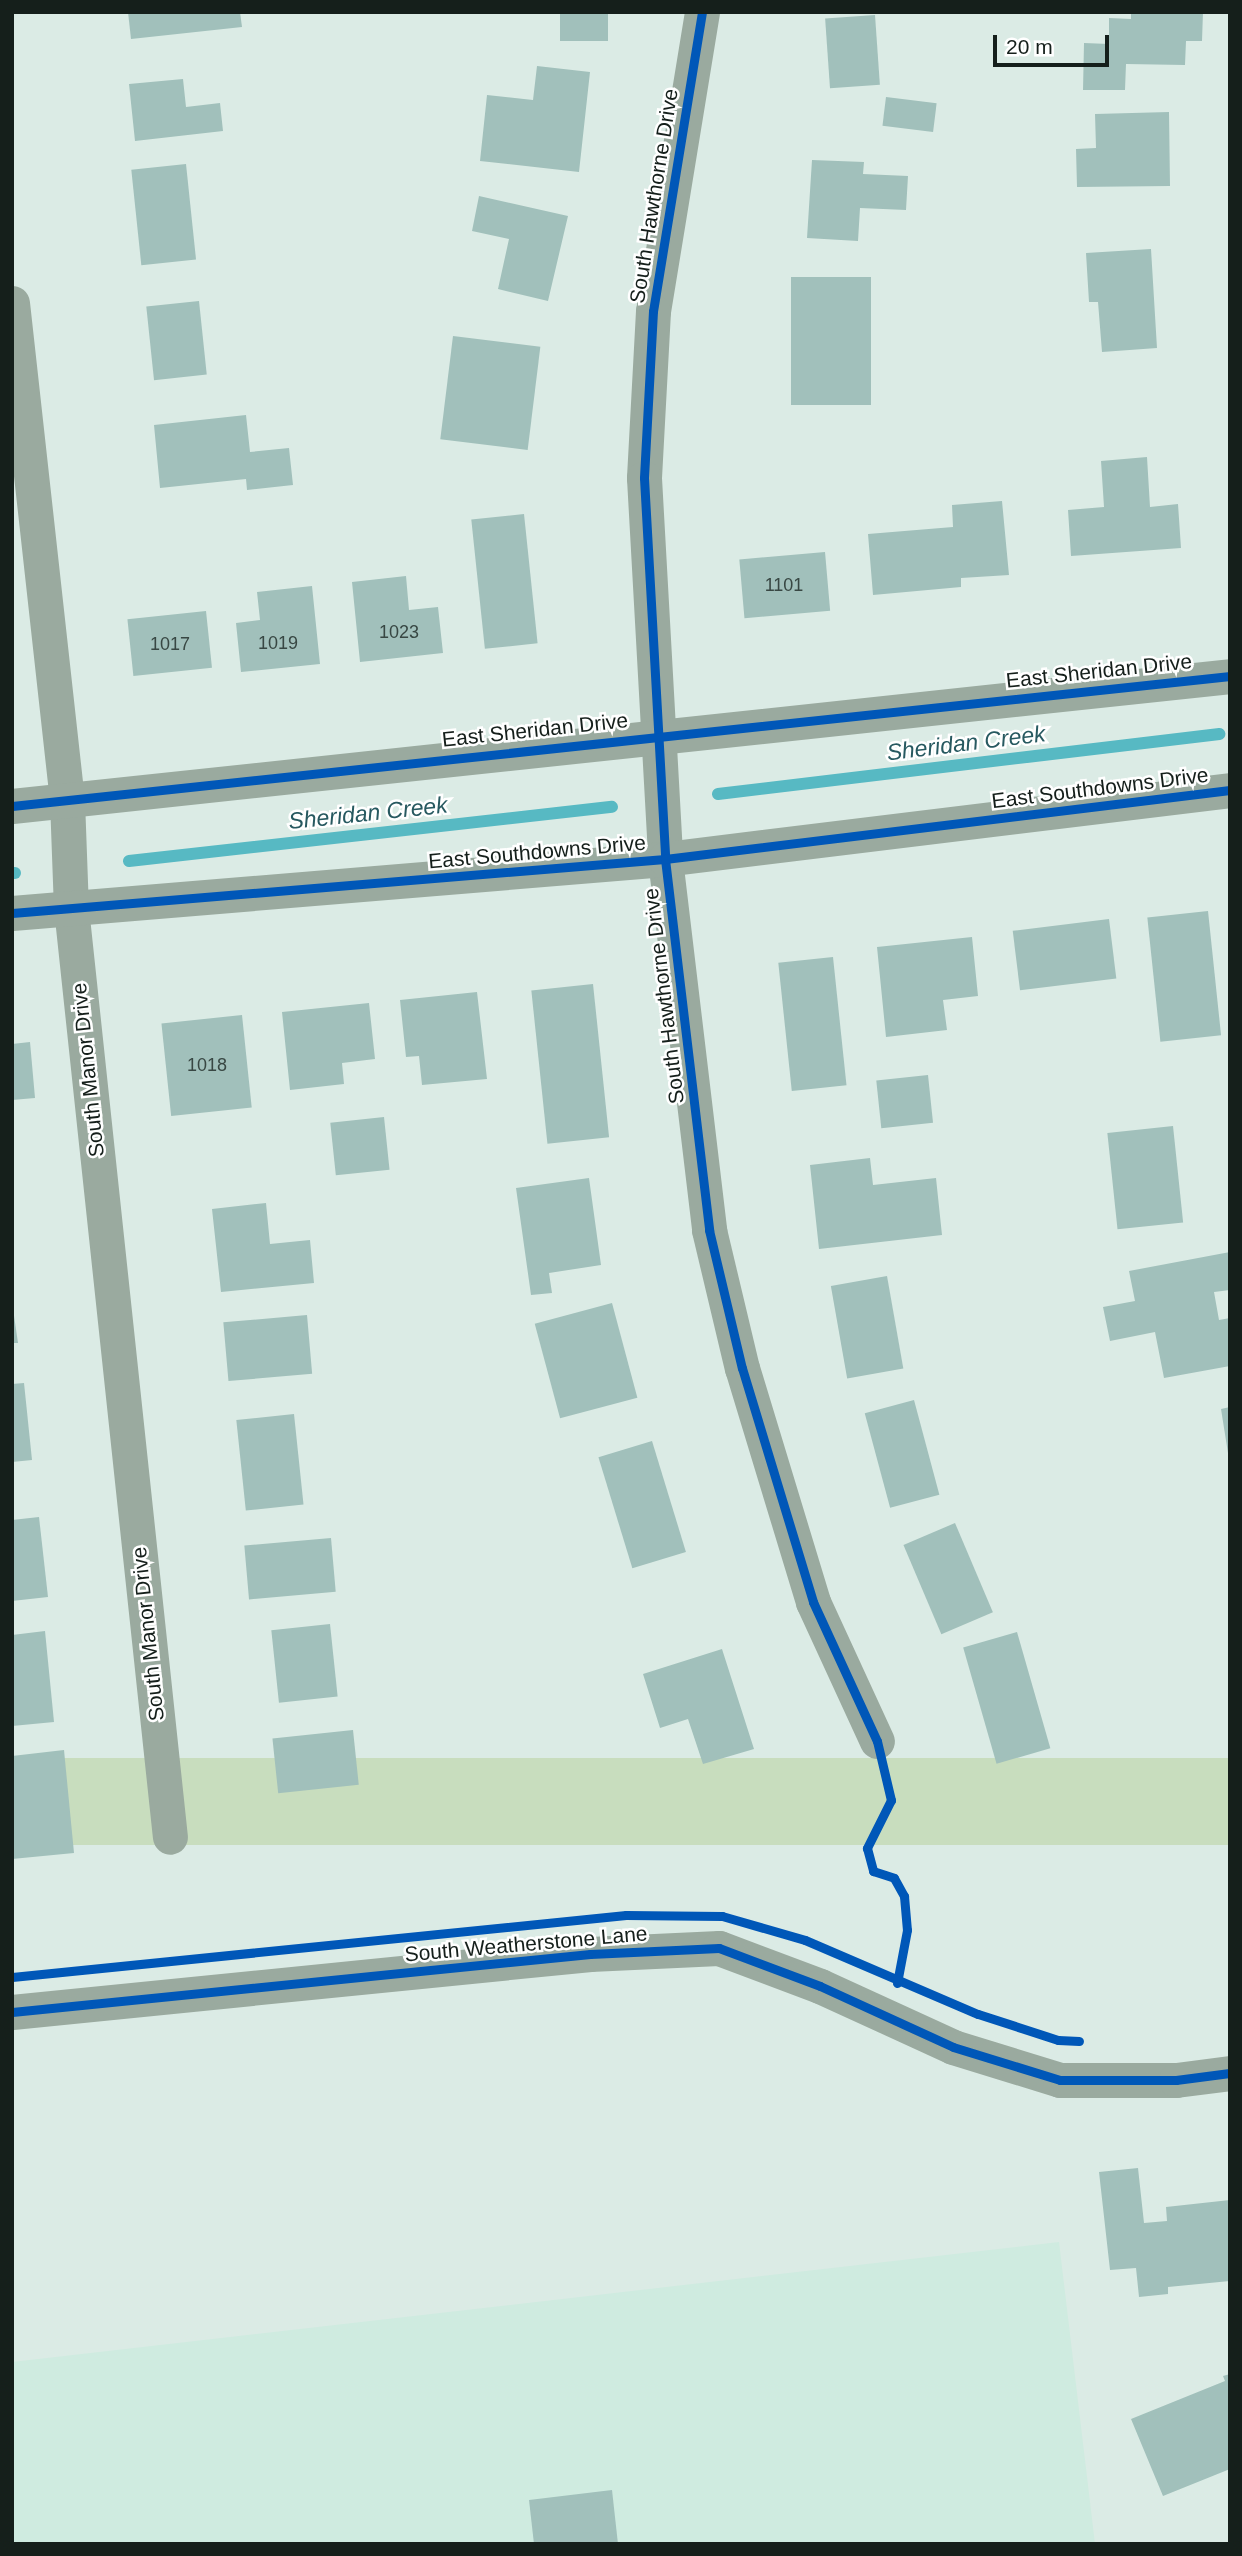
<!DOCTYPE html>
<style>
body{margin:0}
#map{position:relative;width:1242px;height:2556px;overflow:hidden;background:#dbebe5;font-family:Arial,sans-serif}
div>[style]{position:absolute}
.built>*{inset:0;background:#cfebe0}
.green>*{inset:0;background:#c8ddbe;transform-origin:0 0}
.stream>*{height:12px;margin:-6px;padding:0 6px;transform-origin:6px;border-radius:6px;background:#57b9c3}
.building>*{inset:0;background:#a1c0bb;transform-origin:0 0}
.street>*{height:35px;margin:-17.5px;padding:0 17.5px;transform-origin:17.5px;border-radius:17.5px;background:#9aaa9f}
.cycleway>*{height:9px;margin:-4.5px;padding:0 4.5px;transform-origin:4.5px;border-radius:4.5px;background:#0057b8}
span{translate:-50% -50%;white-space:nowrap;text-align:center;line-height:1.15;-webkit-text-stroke:5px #fff;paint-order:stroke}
.number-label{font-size:18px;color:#384743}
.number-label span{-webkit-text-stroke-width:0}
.street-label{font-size:21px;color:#151f1b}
.water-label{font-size:23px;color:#275960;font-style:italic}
.frame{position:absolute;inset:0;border:14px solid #151f1b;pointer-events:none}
.scale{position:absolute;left:993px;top:35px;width:116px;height:32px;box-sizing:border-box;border:4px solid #151f1b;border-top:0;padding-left:9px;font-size:21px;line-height:24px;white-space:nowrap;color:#151f1b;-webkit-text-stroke:5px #fff;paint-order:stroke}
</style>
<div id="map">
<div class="built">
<div style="clip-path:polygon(1059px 2242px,1095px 2544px,12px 2544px,12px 2362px)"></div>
</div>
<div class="green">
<div style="left:1230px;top:1758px;width:87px;height:1224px;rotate:90deg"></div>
</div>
<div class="stream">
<div style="left:718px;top:794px;width:505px;rotate:-6.83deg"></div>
<div style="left:129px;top:861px;width:486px;rotate:-6.4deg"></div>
<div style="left:12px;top:873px;width:3px"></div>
</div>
<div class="building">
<div style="clip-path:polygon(128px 12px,240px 12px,242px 27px,131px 39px)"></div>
<div style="left:560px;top:12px;width:48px;height:29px"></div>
<div style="clip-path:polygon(1131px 12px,1203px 12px,1202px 41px,1186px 41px,1185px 65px,1126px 64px,1125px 90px,1083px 90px,1084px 43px,1109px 44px,1109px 18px,1131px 19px)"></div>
<div style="left:875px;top:15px;width:70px;height:50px;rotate:86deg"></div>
<div style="clip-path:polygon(537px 66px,590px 72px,579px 172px,480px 161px,487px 95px,533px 100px)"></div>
<div style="clip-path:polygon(183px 79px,186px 107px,220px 103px,223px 131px,135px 141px,129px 84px)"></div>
<div style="left:886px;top:97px;width:51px;height:29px;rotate:7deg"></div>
<div style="clip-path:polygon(1169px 112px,1170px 186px,1077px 187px,1076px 149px,1096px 148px,1095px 114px)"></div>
<div style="clip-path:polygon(812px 160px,864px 162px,863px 174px,908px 176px,906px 210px,860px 208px,858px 241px,807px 238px)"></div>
<div style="left:186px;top:164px;width:96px;height:55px;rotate:84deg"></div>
<div style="clip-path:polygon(479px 196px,568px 216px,548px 301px,498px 289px,509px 239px,472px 231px)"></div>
<div style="clip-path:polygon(1151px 249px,1157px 348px,1102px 352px,1098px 302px,1089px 302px,1086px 253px)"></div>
<div style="left:791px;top:277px;width:80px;height:128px"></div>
<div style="left:199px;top:301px;width:74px;height:53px;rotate:84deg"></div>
<div style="left:453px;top:336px;width:88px;height:104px;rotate:7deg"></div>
<div style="clip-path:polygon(246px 415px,250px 452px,289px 448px,293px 485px,247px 490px,246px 479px,160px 488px,154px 425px)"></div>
<div style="clip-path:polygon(1147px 457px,1150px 507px,1178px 504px,1181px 548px,1071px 556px,1068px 510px,1104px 507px,1101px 461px)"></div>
<div style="clip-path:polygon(1002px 501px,1009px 575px,961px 578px,961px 587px,873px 595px,868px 534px,953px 527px,952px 505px)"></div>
<div style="left:524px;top:514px;width:130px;height:53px;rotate:84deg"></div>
<div style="left:825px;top:552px;width:59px;height:86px;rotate:85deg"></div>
<div style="clip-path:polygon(406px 576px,409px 610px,438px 607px,443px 653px,360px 662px,352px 582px)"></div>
<div style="clip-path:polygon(312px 586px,320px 664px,241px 672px,236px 623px,260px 620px,257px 592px)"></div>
<div style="left:206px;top:611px;width:57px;height:79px;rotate:84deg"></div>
<div style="left:1208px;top:911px;width:125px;height:61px;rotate:84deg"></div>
<div style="left:1109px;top:919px;width:60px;height:97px;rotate:83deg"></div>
<div style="clip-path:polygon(972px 937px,978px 996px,943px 1000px,947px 1030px,886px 1037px,877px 947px)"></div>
<div style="left:833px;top:957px;width:129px;height:55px;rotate:84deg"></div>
<div style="left:593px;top:984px;width:154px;height:62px;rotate:84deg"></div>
<div style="clip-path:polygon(477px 992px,487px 1079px,422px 1085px,419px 1056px,406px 1057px,400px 1000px)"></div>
<div style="clip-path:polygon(369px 1003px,375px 1059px,342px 1063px,344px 1084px,290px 1090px,282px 1012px)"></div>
<div style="left:242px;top:1015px;width:93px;height:81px;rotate:84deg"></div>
<div style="clip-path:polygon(30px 1042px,35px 1098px,12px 1100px,12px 1044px)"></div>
<div style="left:928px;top:1075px;width:48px;height:52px;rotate:84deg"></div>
<div style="left:384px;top:1117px;width:53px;height:54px;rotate:84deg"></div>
<div style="left:1173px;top:1126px;width:97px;height:66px;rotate:84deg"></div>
<div style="clip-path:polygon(870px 1158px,873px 1185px,936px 1178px,942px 1235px,819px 1249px,810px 1165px)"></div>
<div style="clip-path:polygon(589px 1178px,601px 1265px,549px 1273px,552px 1293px,531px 1295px,516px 1188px)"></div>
<div style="clip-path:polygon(266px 1203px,270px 1244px,310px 1240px,314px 1283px,221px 1292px,212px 1209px)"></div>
<div style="clip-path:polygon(1230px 1252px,1230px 1290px,1214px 1292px,1219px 1320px,1230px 1318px,1230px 1366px,1164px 1378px,1155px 1332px,1110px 1341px,1103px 1307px,1135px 1301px,1129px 1271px)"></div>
<div style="left:887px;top:1276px;width:94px;height:57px;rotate:80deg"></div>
<div style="clip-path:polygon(12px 1302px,18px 1343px,12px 1343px)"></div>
<div style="left:612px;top:1303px;width:98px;height:80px;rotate:75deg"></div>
<div style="left:307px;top:1315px;width:59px;height:84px;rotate:85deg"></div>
<div style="clip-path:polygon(24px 1383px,32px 1460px,12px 1462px,12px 1384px)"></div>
<div style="left:914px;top:1400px;width:98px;height:51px;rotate:75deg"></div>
<div style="clip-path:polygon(1230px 1407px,1230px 1453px,1228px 1453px,1221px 1409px)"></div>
<div style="left:294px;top:1414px;width:91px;height:58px;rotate:84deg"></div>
<div style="left:652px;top:1441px;width:116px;height:56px;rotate:73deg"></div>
<div style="clip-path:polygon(39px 1517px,48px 1597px,12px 1601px,12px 1520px)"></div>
<div style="left:955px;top:1523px;width:97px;height:56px;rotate:67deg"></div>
<div style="left:331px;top:1538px;width:54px;height:87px;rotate:85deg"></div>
<div style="left:330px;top:1624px;width:73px;height:59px;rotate:84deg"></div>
<div style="clip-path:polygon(45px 1631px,54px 1722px,12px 1726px,12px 1635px)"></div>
<div style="left:1017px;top:1632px;width:121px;height:56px;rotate:74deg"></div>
<div style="clip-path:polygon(722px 1649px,754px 1749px,703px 1764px,688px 1719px,660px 1728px,643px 1674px)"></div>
<div style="left:353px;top:1730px;width:55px;height:81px;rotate:84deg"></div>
<div style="clip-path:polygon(64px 1750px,74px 1853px,12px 1859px,12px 1756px)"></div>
<div style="clip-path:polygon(1138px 2168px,1144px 2223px,1167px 2221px,1166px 2207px,1230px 2200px,1230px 2281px,1168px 2287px,1168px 2294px,1139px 2297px,1136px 2268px,1110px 2270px,1099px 2172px)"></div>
<div style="clip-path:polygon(1230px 2374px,1230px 2469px,1163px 2496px,1131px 2419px,1225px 2381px,1223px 2376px)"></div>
<div style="clip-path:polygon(612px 2490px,618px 2544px,534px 2544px,529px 2500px)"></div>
</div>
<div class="street">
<div style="left:702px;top:12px;width:303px;rotate:99.3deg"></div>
<div style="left:653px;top:311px;width:167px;rotate:93.1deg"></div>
<div style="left:644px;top:478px;width:382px;rotate:86.8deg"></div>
<div style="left:665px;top:859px;width:374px;rotate:83.2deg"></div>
<div style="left:709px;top:1230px;width:142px;rotate:76.6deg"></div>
<div style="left:742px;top:1368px;width:245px;rotate:73.1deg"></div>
<div style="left:813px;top:1602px;width:153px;rotate:65.3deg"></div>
<div style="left:12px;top:303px;width:500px;rotate:83.69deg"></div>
<div style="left:67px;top:800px;width:108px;rotate:87.9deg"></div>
<div style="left:71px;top:908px;width:934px;rotate:83.92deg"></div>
<div style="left:12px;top:806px;width:1225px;rotate:-6.09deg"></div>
<div style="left:12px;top:913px;width:655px;rotate:-4.73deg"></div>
<div style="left:665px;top:859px;width:569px;rotate:-6.96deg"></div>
<div style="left:12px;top:2012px;width:581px;rotate:-5.73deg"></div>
<div style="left:590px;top:1954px;width:129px;rotate:-2.7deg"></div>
<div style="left:719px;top:1948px;width:108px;rotate:20.6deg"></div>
<div style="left:820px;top:1986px;width:146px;rotate:24.6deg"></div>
<div style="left:953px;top:2047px;width:112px;rotate:17.1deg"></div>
<div style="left:1060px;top:2080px;width:116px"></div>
<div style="left:1176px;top:2080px;width:54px;rotate:-7.4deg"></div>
</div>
<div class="cycleway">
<div style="left:702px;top:12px;width:303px;rotate:99.3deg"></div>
<div style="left:653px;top:311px;width:167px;rotate:93.1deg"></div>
<div style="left:644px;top:478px;width:382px;rotate:86.8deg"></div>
<div style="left:665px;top:859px;width:374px;rotate:83.2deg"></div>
<div style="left:709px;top:1230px;width:142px;rotate:76.6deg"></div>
<div style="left:742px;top:1368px;width:245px;rotate:73.1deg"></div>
<div style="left:813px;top:1602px;width:153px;rotate:65.3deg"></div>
<div style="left:877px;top:1741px;width:61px;rotate:76.7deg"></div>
<div style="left:891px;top:1800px;width:54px;rotate:116.6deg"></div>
<div style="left:867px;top:1848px;width:24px;rotate:75deg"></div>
<div style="left:873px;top:1871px;width:22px;rotate:18deg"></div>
<div style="left:894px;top:1878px;width:21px;rotate:61deg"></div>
<div style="left:904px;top:1896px;width:34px;rotate:85deg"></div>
<div style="left:907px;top:1930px;width:54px;rotate:100.7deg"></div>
<div style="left:12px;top:806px;width:1225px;rotate:-6.09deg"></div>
<div style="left:12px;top:913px;width:655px;rotate:-4.73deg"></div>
<div style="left:665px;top:859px;width:569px;rotate:-6.96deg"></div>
<div style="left:12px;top:1977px;width:617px;rotate:-5.77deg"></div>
<div style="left:626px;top:1915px;width:96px;rotate:0.6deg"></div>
<div style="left:722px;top:1916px;width:86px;rotate:16.1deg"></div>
<div style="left:805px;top:1940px;width:188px;rotate:23.2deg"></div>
<div style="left:978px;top:2014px;width:84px;rotate:18deg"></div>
<div style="left:1058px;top:2040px;width:21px;rotate:3deg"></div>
<div style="left:12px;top:2012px;width:581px;rotate:-5.73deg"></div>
<div style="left:590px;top:1954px;width:129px;rotate:-2.7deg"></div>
<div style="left:719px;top:1948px;width:108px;rotate:20.6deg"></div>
<div style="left:820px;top:1986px;width:146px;rotate:24.6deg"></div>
<div style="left:953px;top:2047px;width:112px;rotate:17.1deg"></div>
<div style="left:1060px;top:2080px;width:116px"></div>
<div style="left:1176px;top:2080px;width:54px;rotate:-7.4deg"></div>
</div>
<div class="number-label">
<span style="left:784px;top:585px">1101</span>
<span style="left:399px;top:632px">1023</span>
<span style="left:278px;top:643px">1019</span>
<span style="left:170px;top:644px">1017</span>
<span style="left:207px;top:1065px">1018</span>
</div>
<div class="street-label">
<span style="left:654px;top:196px;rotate:-81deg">South Hawthorne Drive</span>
<span style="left:1099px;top:671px;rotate:-6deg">East Sheridan Drive</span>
<span style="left:535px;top:730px;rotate:-6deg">East Sheridan Drive</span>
<span style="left:1100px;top:788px;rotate:-7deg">East Southdowns Drive</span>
<span style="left:537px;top:852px;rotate:-5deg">East Southdowns Drive</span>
<span style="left:664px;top:996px;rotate:-97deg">South Hawthorne Drive</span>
<span style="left:88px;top:1070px;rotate:-96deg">South Manor Drive</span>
<span style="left:148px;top:1634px;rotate:-96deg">South Manor Drive</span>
<span style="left:526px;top:1944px;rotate:-5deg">South Weatherstone Lane</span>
</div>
<div class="water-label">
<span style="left:966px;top:743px;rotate:-7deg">Sheridan Creek</span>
<span style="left:368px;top:813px;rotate:-6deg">Sheridan Creek</span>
</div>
<div class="frame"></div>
<div class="scale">20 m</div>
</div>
